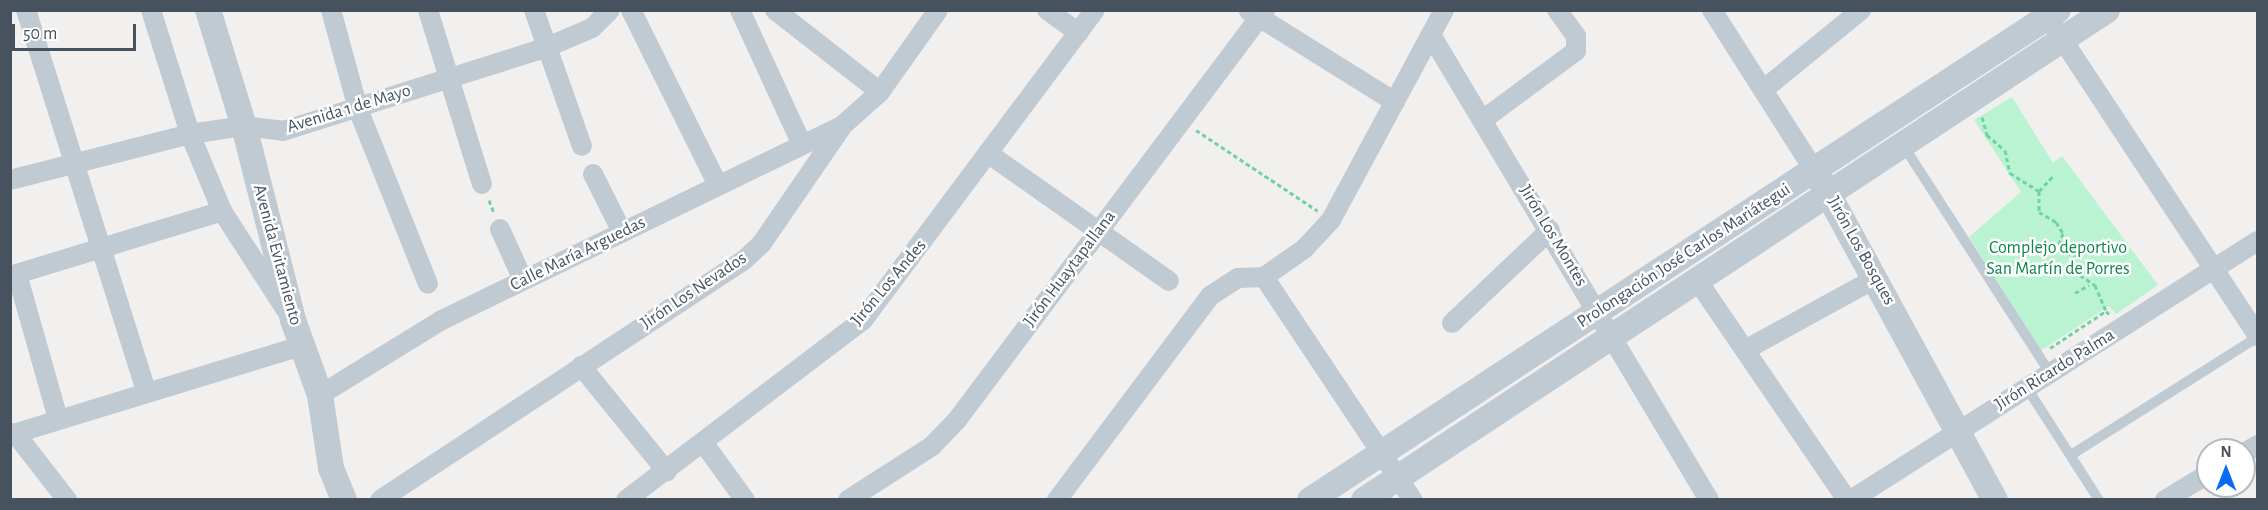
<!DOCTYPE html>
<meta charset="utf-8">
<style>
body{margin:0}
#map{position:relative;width:2268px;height:510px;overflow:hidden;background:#f2efef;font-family:"Alegreya Sans",sans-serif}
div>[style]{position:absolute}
.green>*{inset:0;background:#baf3d2}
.path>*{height:3px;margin-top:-1.5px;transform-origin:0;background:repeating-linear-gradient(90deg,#6fd4a5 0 4.5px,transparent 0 7.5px)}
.service>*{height:10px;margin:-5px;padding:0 5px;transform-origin:5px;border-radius:5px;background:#bfcad3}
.minor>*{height:20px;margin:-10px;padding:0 10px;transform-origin:10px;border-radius:10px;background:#bfcad3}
.tertiary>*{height:26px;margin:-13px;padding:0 13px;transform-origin:13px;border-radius:13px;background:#bfcad3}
span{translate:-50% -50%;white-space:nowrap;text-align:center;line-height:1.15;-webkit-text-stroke:5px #fff;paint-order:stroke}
.street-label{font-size:18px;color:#46535f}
.park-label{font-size:18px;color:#0f884e}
.frame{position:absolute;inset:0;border:12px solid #46535f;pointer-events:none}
.north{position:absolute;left:2196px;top:438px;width:60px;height:60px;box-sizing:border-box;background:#fff;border:2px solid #b5babf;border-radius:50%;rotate:0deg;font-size:16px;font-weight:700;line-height:24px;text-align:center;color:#46535f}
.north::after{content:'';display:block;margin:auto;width:21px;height:27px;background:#096af3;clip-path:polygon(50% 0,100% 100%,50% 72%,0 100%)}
.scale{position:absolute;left:12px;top:24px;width:124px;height:27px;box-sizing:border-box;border:3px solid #46535f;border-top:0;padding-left:8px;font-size:18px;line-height:21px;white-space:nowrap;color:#46535f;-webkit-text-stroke:4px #fff;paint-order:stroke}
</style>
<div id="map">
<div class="green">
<div style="clip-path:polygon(2012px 97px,2053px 163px,2062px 156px,2158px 285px,2116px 314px,2109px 306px,2040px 351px,1969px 237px,2021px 192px,1974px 120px)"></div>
</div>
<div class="path">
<div style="left:1982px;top:117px;width:19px;rotate:74deg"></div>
<div style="left:1987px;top:135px;width:23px;rotate:40deg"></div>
<div style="left:2005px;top:150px;width:24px;rotate:78deg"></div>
<div style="left:2010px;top:173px;width:34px;rotate:32deg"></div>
<div style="left:2039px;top:191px;width:21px;rotate:90deg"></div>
<div style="left:2039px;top:212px;width:20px;rotate:30deg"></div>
<div style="left:2056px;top:222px;width:13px;rotate:58deg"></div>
<div style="left:2063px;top:233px;width:12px;rotate:110deg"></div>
<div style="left:2059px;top:244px;width:11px;rotate:52deg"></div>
<div style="left:2066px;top:253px;width:11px;rotate:10deg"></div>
<div style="left:2077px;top:255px;width:20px;rotate:81deg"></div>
<div style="left:2080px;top:275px;width:18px;rotate:34deg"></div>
<div style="left:2095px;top:285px;width:28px;rotate:67deg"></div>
<div style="left:1196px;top:130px;width:146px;rotate:33.6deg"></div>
<div style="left:2039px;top:191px;width:22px;rotate:-47deg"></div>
<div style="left:489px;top:200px;width:14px;rotate:69deg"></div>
<div style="left:2075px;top:293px;width:16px;rotate:-30deg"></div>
<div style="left:2050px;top:348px;width:67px;rotate:-33.5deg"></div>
<div style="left:2106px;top:311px;width:7px;rotate:45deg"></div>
</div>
<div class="service">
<div style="left:1903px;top:145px;width:271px;rotate:57.2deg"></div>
<div style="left:2027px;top:388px;width:133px;rotate:57.3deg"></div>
<div style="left:2071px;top:455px;width:221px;rotate:-32.3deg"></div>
</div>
<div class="minor">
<div style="left:26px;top:10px;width:399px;rotate:72.5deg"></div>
<div style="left:151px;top:10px;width:130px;rotate:72.5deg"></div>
<div style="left:190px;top:134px;width:83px;rotate:67.4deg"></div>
<div style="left:222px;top:211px;width:118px;rotate:57.1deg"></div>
<div style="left:331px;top:10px;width:103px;rotate:74.7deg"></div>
<div style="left:358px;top:109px;width:188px;rotate:68.2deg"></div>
<div style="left:428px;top:10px;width:182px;rotate:72.8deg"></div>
<div style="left:534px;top:10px;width:144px;rotate:70.6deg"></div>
<div style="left:631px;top:10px;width:195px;rotate:63.6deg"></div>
<div style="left:740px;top:10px;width:139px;rotate:65.3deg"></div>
<div style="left:775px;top:10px;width:133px;rotate:38deg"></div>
<div style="left:1047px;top:10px;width:39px;rotate:36deg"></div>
<div style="left:1712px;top:10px;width:190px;rotate:57.5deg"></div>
<div style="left:2043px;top:10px;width:391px;rotate:56.6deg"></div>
<div style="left:1249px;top:11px;width:172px;rotate:31.9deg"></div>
<div style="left:1431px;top:35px;width:542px;rotate:59.13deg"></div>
<div style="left:1763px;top:90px;width:127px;rotate:-39.2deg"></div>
<div style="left:1484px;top:119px;width:114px;rotate:-36.5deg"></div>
<div style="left:1576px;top:51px;width:15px;rotate:-90deg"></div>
<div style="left:1576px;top:36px;width:32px;rotate:-126deg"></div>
<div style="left:989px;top:154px;width:220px;rotate:35.2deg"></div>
<div style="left:593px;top:174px;width:65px;rotate:63.4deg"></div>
<div style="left:10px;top:180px;width:186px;rotate:-14.3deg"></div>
<div style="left:190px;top:134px;width:55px;rotate:-8.4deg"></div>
<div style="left:244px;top:126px;width:39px;rotate:7deg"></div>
<div style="left:283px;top:131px;width:275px;rotate:-17.6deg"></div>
<div style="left:545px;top:48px;width:51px;rotate:-23.1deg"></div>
<div style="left:592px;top:28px;width:25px;rotate:-45deg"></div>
<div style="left:500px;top:229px;width:56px;rotate:65.7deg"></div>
<div style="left:17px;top:274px;width:151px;rotate:74.2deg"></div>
<div style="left:10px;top:276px;width:222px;rotate:-17deg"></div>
<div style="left:1264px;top:277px;width:49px;rotate:-35deg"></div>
<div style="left:1304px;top:249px;width:40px;rotate:-47deg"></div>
<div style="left:1331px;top:220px;width:238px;rotate:-61.7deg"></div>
<div style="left:1264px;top:277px;width:268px;rotate:56.3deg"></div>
<div style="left:1697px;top:280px;width:266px;rotate:55.7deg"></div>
<div style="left:1452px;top:323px;width:135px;rotate:-43.5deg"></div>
<div style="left:1745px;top:350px;width:149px;rotate:-28.8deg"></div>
<div style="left:581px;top:366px;width:136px;rotate:50.9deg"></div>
<div style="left:320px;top:395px;width:143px;rotate:-31.6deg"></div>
<div style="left:442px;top:320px;width:442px;rotate:-25.9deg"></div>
<div style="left:15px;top:433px;width:85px;rotate:52.2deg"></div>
<div style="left:10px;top:435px;width:305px;rotate:-17deg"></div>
<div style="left:705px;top:445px;width:68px;rotate:54deg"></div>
<div style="left:2244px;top:453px;width:16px;rotate:-30deg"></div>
<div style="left:380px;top:500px;width:435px;rotate:-33.4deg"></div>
<div style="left:743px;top:261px;width:26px;rotate:-43deg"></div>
<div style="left:762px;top:243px;width:143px;rotate:-55.5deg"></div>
<div style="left:843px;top:125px;width:50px;rotate:-41.7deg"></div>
<div style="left:880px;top:92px;width:100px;rotate:-54.7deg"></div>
<div style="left:626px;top:500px;width:298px;rotate:-37.2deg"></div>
<div style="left:863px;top:320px;width:387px;rotate:-53.2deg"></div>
<div style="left:848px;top:500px;width:100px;rotate:-32.7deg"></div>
<div style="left:932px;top:446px;width:36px;rotate:-46deg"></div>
<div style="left:957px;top:420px;width:513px;rotate:-53.09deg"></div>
<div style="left:1057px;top:500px;width:255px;rotate:-53.1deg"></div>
<div style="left:1210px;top:296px;width:33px;rotate:-33deg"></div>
<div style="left:1238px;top:278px;width:26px;rotate:-2deg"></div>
<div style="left:1851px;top:500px;width:482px;rotate:-32.5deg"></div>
<div style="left:2165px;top:500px;width:50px;rotate:-31.2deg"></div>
</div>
<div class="tertiary">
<div style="left:208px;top:10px;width:121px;rotate:72.8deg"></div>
<div style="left:244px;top:126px;width:200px;rotate:75.8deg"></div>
<div style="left:293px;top:320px;width:80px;rotate:70.2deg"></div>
<div style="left:320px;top:395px;width:74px;rotate:81.4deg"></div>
<div style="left:331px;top:468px;width:35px;rotate:68deg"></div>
<div style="left:1821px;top:181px;width:363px;rotate:61.4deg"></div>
<div style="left:1310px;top:500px;width:894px;rotate:-33.23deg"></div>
<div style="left:1364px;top:500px;width:890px;rotate:-33.4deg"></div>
</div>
<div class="street-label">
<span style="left:349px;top:109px;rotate:-17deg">Avenida 1 de Mayo</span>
<span style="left:1553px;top:236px;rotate:59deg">Jirón Los Montes</span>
<span style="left:1861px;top:251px;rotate:61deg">Jirón Los Bosques</span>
<span style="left:578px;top:254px;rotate:-26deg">Calle María Arguedas</span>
<span style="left:277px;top:255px;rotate:75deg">Avenida Evitamiento</span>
<span style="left:1684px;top:256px;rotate:-33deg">Prolongación José Carlos Mariátegui</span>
<span style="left:1070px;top:269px;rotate:-53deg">Jirón Huaytapallana</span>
<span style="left:889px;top:283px;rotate:-50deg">Jirón Los Andes</span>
<span style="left:694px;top:291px;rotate:-34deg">Jirón Los Nevados</span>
<span style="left:2055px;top:370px;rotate:-32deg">Jirón Ricardo Palma</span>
</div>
<div class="park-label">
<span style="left:2058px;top:259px">Complejo deportivo<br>San Martín de Porres</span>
</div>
<div class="frame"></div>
<div class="north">N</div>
<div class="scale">50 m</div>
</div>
